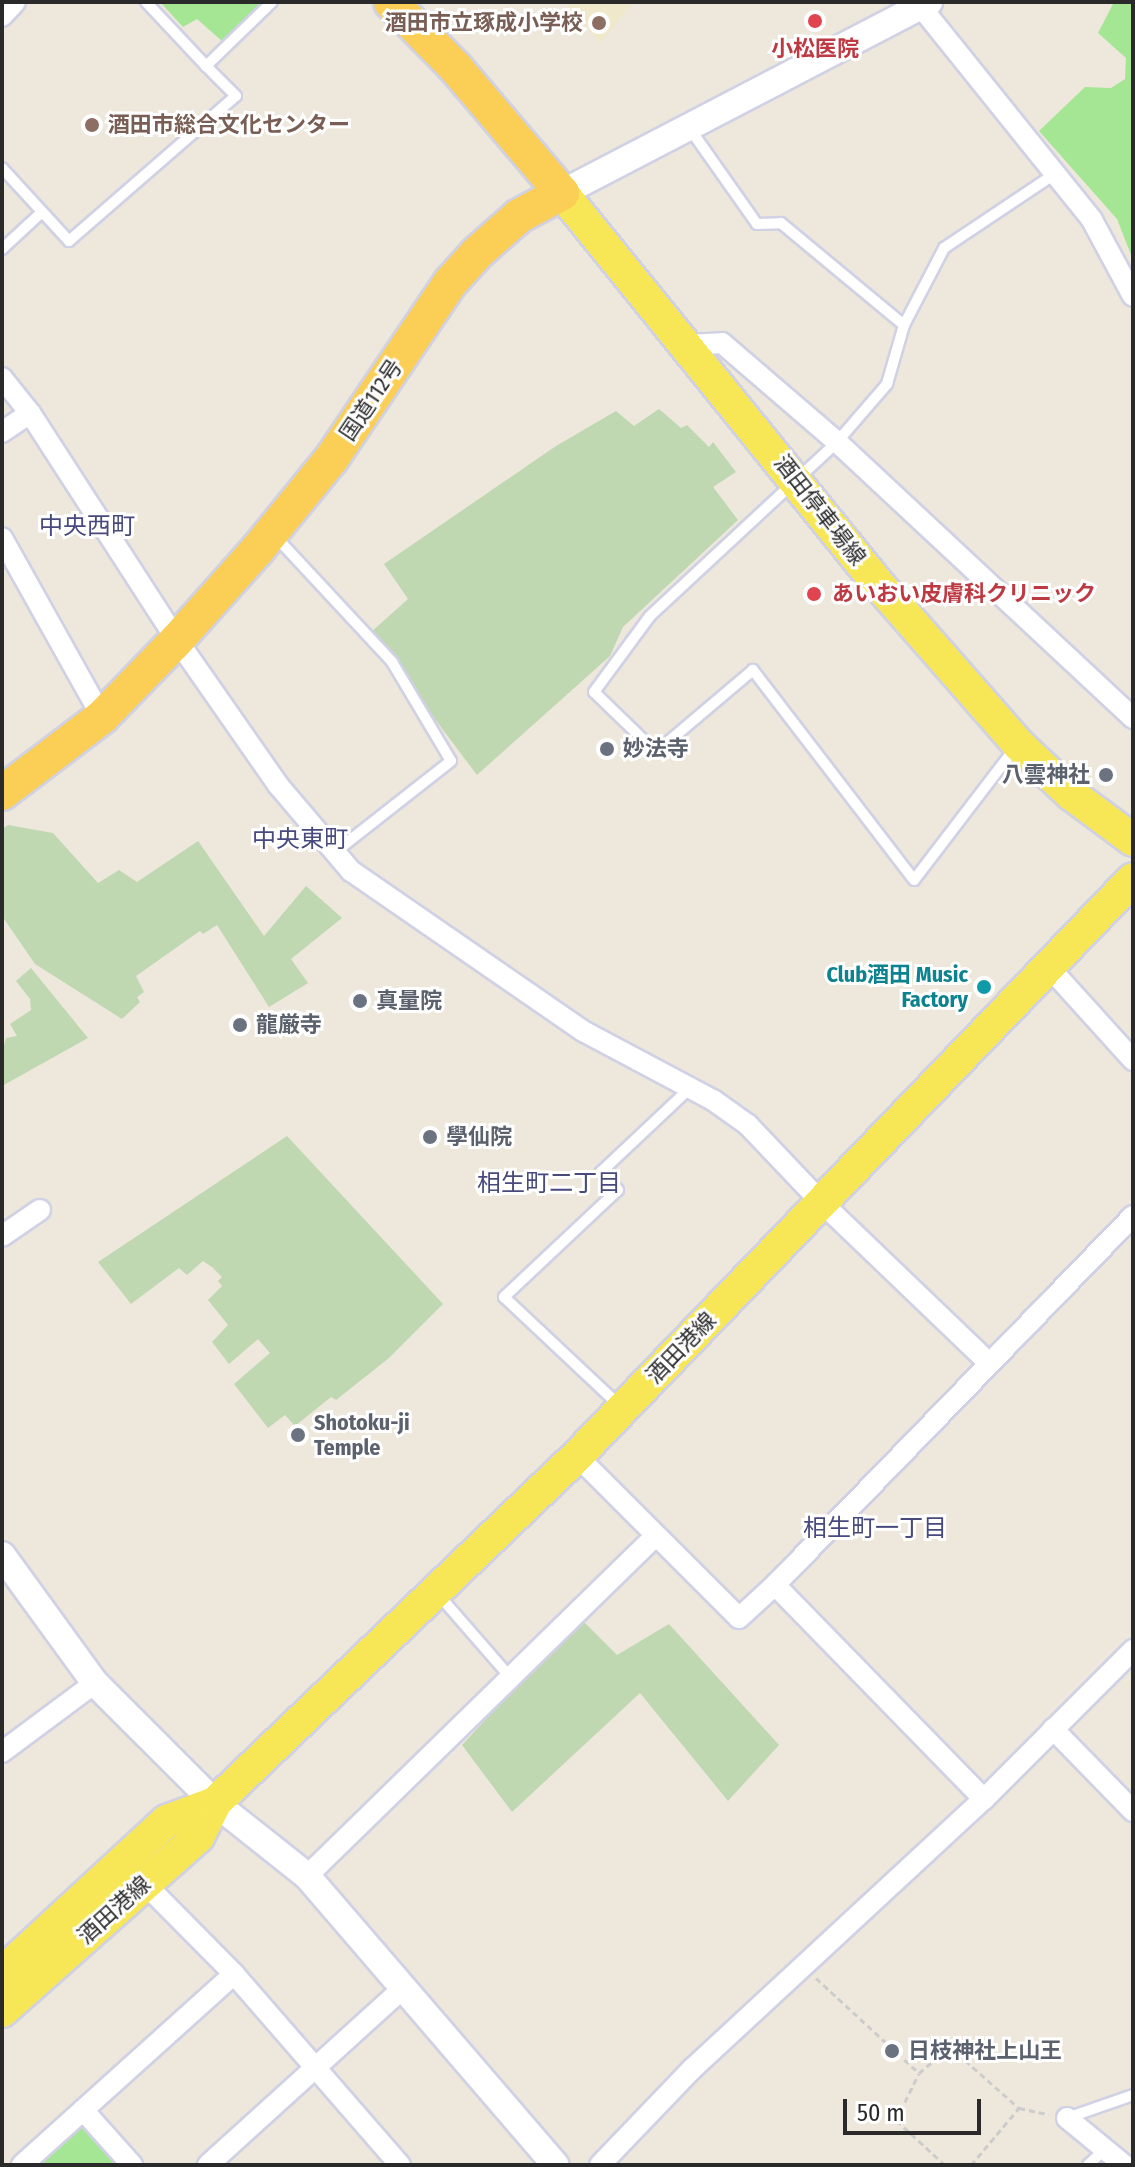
<!DOCTYPE html>
<meta charset="utf-8">
<style>
body{margin:0}
#map{position:relative;width:1135px;height:2167px;overflow:hidden;background:#ede8db;font-family:"Fira Sans Condensed","Noto Sans JP",sans-serif}
div>[style]{position:absolute}
.education>*{inset:0;background:#efe8ca}
.green>*{inset:0;background:#a5e695}
.cemetery>*{inset:0;background:#bfd8b1}
.path>*{height:3px;margin-top:-1.5px;transform-origin:0;background:repeating-linear-gradient(90deg,#ccc 0 6px,transparent 0 10px)}
.roads{filter:drop-shadow(2px 0 #d0d1e4) drop-shadow(-2px 0 #d0d1e4) drop-shadow(0 2px #d0d1e4) drop-shadow(0 -2px #d0d1e4)}
.service>*{height:10px;margin:-5px;padding:0 5px;transform-origin:5px;border-radius:5px;background:#fff}
.minor>*{height:20px;margin:-10px;padding:0 10px;transform-origin:10px;border-radius:10px;background:#fff}
.tertiary>*{height:26px;margin:-13px;padding:0 13px;transform-origin:13px;border-radius:13px;background:#fff}
.primary>*{height:32px;margin:-16px;padding:0 16px;transform-origin:16px;border-radius:16px;background:#f7e756}
.trunk>*{height:34px;margin:-17px;padding:0 17px;transform-origin:17px;border-radius:17px;background:#fbce55}
.dots>*{width:22px;height:22px;translate:-50% -50%;box-sizing:border-box;border:4px solid #fff;border-radius:50%}
span{translate:-50% -50%;white-space:nowrap;text-align:center;line-height:1.15;-webkit-text-stroke:6px #fff;paint-order:stroke}
.education-label{font-size:22px;color:#785e54;font-weight:700}
.right{translate:-100% -50%;text-align:right}
.left{translate:0 -50%;text-align:left}
.health-label{font-size:22px;color:#be3a42;font-weight:700}
.street-label{font-size:22px;color:#2a2a2a}
.worship-label{font-size:22px;color:#5b616d;font-weight:700}
.culture-label{font-size:22px;color:#0d838f;font-weight:700}
.neighbourhood-label{font-size:24px;color:#484a7d}
.frame{position:absolute;inset:0;border:4px solid #2a2a2a;pointer-events:none}
.scale{position:absolute;left:843px;top:2099px;width:138px;height:36px;box-sizing:border-box;border:4px solid #2a2a2a;border-top:0;padding-left:10px;font-size:24px;line-height:28px;white-space:nowrap;color:#2a2a2a;-webkit-text-stroke:6px #fff;paint-order:stroke}
</style>
<div id="map">
<div class="education">
<div style="clip-path:polygon(562px 2px,633px 2px,601px 43px)"></div>
</div>
<div class="green">
<div style="clip-path:polygon(160px 2px,264px 2px,223px 42px,197px 19px,183px 27px)"></div>
<div style="clip-path:polygon(1114px 2px,1133px 2px,1133px 260px,1117px 219px,1039px 131px,1085px 87px,1111px 88px,1125px 79px,1126px 58px,1098px 33px)"></div>
<div style="clip-path:polygon(80px 2122px,119px 2165px,33px 2165px)"></div>
</div>
<div class="cemetery">
<div style="clip-path:polygon(659px 409px,681px 428px,687px 425px,709px 447px,713px 442px,736px 472px,713px 487px,738px 520px,623px 627px,610px 656px,477px 775px,370px 633px,408px 599px,384px 564px,556px 446px,616px 411px,634px 426px)"></div>
<div style="clip-path:polygon(8px 825px,53px 833px,98px 883px,119px 870px,137px 882px,198px 841px,264px 936px,306px 886px,342px 918px,291px 959px,308px 983px,269px 1007px,217px 925px,203px 934px,200px 931px,136px 976px,144px 992px,137px 997px,140px 1002px,122px 1019px,35px 964px,2px 916px,2px 829px)"></div>
<div style="clip-path:polygon(31px 968px,88px 1038px,2px 1086px,2px 1053px,6px 1038px,17px 1036px,10px 1024px,31px 1010px,30px 999px,16px 981px)"></div>
<div style="clip-path:polygon(287px 1136px,443px 1304px,389px 1358px,336px 1400px,331px 1397px,295px 1426px,285px 1415px,268px 1428px,234px 1384px,270px 1353px,258px 1339px,229px 1364px,212px 1342px,228px 1325px,208px 1300px,222px 1286px,218px 1281px,222px 1277px,212px 1267px,203px 1261px,187px 1275px,179px 1268px,131px 1304px,98px 1262px)"></div>
<div style="clip-path:polygon(580px 1618px,617px 1655px,669px 1624px,779px 1745px,728px 1801px,640px 1693px,512px 1812px,462px 1745px)"></div>
</div>
<div class="path">
<div style="left:816px;top:1978px;width:140px;rotate:42.7deg"></div>
<div style="left:945px;top:2165px;width:67px;rotate:-137.4deg"></div>
<div style="left:896px;top:2120px;width:52px;rotate:-63.9deg"></div>
<div style="left:919px;top:2073px;width:40px;rotate:-40deg"></div>
<div style="left:950px;top:2047px;width:92px;rotate:41.5deg"></div>
<div style="left:1019px;top:2108px;width:30px;rotate:12deg"></div>
<div style="left:971px;top:2165px;width:75px;rotate:-49.9deg"></div>
</div>
<div class="roads">
<div class="service">
<div style="left:146px;top:2px;width:88px;rotate:46.8deg"></div>
<div style="left:690px;top:129px;width:116px;rotate:54.8deg"></div>
<div style="left:757px;top:224px;width:24px;rotate:-2deg"></div>
<div style="left:781px;top:223px;width:160px;rotate:39.7deg"></div>
<div style="left:2px;top:168px;width:99px;rotate:47.5deg"></div>
<div style="left:69px;top:241px;width:221px;rotate:-41deg"></div>
<div style="left:236px;top:96px;width:42px;rotate:-135deg"></div>
<div style="left:206px;top:66px;width:92px;rotate:-44.1deg"></div>
<div style="left:2px;top:249px;width:54px;rotate:-42.8deg"></div>
<div style="left:276px;top:537px;width:171px;rotate:47.1deg"></div>
<div style="left:392px;top:662px;width:115px;rotate:59.2deg"></div>
<div style="left:451px;top:761px;width:147px;rotate:141.9deg"></div>
<div style="left:1015px;top:748px;width:166px;rotate:127.4deg"></div>
<div style="left:914px;top:880px;width:265px;rotate:-127.5deg"></div>
<div style="left:753px;top:670px;width:127px;rotate:139.8deg"></div>
<div style="left:656px;top:752px;width:86px;rotate:-135.9deg"></div>
<div style="left:594px;top:692px;width:94px;rotate:-53.6deg"></div>
<div style="left:650px;top:616px;width:255px;rotate:-42.9deg"></div>
<div style="left:837px;top:442px;width:77px;rotate:-49.2deg"></div>
<div style="left:887px;top:384px;width:61px;rotate:-73.9deg"></div>
<div style="left:904px;top:325px;width:87px;rotate:-62.5deg"></div>
<div style="left:944px;top:248px;width:135px;rotate:-33.8deg"></div>
<div style="left:620px;top:1406px;width:159px;rotate:-136.8deg"></div>
<div style="left:504px;top:1297px;width:156px;rotate:-43.2deg"></div>
<div style="left:618px;top:1190px;width:25px;rotate:-133deg"></div>
<div style="left:601px;top:1172px;width:122px;rotate:-43.3deg"></div>
<div style="left:437px;top:1593px;width:111px;rotate:49deg"></div>
<div style="left:1067px;top:2118px;width:70px;rotate:-19.2deg"></div>
<div style="left:1088px;top:2165px;width:23px;rotate:-43deg"></div>
</div>
<div class="minor">
<div style="left:921px;top:7px;width:273px;rotate:51.2deg"></div>
<div style="left:1092px;top:220px;width:86px;rotate:61.7deg"></div>
<div style="left:2px;top:16px;width:19px;rotate:-47deg"></div>
<div style="left:686px;top:345px;width:36px;rotate:-3deg"></div>
<div style="left:722px;top:343px;width:152px;rotate:40.7deg"></div>
<div style="left:837px;top:442px;width:405px;rotate:43deg"></div>
<div style="left:2px;top:378px;width:45px;rotate:51.3deg"></div>
<div style="left:30px;top:413px;width:270px;rotate:57.1deg"></div>
<div style="left:177px;top:640px;width:177px;rotate:55.1deg"></div>
<div style="left:278px;top:785px;width:113px;rotate:49.7deg"></div>
<div style="left:351px;top:871px;width:282px;rotate:34.6deg"></div>
<div style="left:583px;top:1031px;width:147px;rotate:28deg"></div>
<div style="left:713px;top:1100px;width:43px;rotate:35.5deg"></div>
<div style="left:748px;top:1125px;width:106px;rotate:46.5deg"></div>
<div style="left:821px;top:1202px;width:231px;rotate:43.8deg"></div>
<div style="left:2px;top:432px;width:34px;rotate:-34deg"></div>
<div style="left:2px;top:538px;width:205px;rotate:60.8deg"></div>
<div style="left:1048px;top:966px;width:127px;rotate:47.9deg"></div>
<div style="left:2px;top:1236px;width:46px;rotate:-34.4deg"></div>
<div style="left:577px;top:1456px;width:229px;rotate:45deg"></div>
<div style="left:739px;top:1618px;width:49px;rotate:-42.5deg"></div>
<div style="left:775px;top:1585px;width:514px;rotate:-45.87deg"></div>
<div style="left:775px;top:1585px;width:299px;rotate:45.7deg"></div>
<div style="left:1053px;top:1729px;width:115px;rotate:45.7deg"></div>
<div style="left:2px;top:1752px;width:116px;rotate:-36.6deg"></div>
<div style="left:307px;top:1876px;width:487px;rotate:-44.3deg"></div>
<div style="left:144px;top:1883px;width:128px;rotate:45.3deg"></div>
<div style="left:234px;top:1974px;width:253px;rotate:49deg"></div>
<div style="left:83px;top:2110px;width:74px;rotate:48.3deg"></div>
<div style="left:1067px;top:2118px;width:74px;rotate:39.5deg"></div>
<div style="left:22px;top:2165px;width:285px;rotate:-42deg"></div>
<div style="left:208px;top:2165px;width:263px;rotate:-42.2deg"></div>
<div style="left:600px;top:2165px;width:133px;rotate:-46.2deg"></div>
<div style="left:692px;top:2069px;width:398px;rotate:-42.8deg"></div>
<div style="left:984px;top:1799px;width:211px;rotate:-45deg"></div>
</div>
<div class="tertiary">
<div style="left:562px;top:193px;width:414px;rotate:-27.5deg"></div>
<div style="left:2px;top:1555px;width:158px;rotate:54deg"></div>
<div style="left:95px;top:1683px;width:170px;rotate:45deg"></div>
<div style="left:215px;top:1803px;width:117px;rotate:38.4deg"></div>
<div style="left:307px;top:1876px;width:381px;rotate:49.3deg"></div>
</div>
<div class="primary">
<div style="left:562px;top:193px;width:504px;rotate:51.04deg"></div>
<div style="left:879px;top:585px;width:211px;rotate:48.8deg"></div>
<div style="left:1018px;top:744px;width:73px;rotate:43.3deg"></div>
<div style="left:1071px;top:794px;width:77px;rotate:36.6deg"></div>
<div style="left:2px;top:1973px;width:224px;rotate:-42.7deg"></div>
<div style="left:167px;top:1821px;width:51px;rotate:-20.6deg"></div>
<div style="left:2px;top:2011px;width:262px;rotate:-41.6deg"></div>
<div style="left:198px;top:1837px;width:38px;rotate:-63deg"></div>
<div style="left:215px;top:1803px;width:501px;rotate:-43.79deg"></div>
<div style="left:577px;top:1456px;width:801px;rotate:-46.06deg"></div>
</div>
<div class="trunk">
<div style="left:2px;top:793px;width:126px;rotate:-37.2deg"></div>
<div style="left:102px;top:717px;width:107px;rotate:-45.8deg"></div>
<div style="left:177px;top:640px;width:122px;rotate:-48.3deg"></div>
<div style="left:258px;top:549px;width:117px;rotate:-50.9deg"></div>
<div style="left:332px;top:458px;width:211px;rotate:-56deg"></div>
<div style="left:450px;top:283px;width:39px;rotate:-48deg"></div>
<div style="left:476px;top:254px;width:57px;rotate:-41.5deg"></div>
<div style="left:519px;top:216px;width:49px;rotate:-28.1deg"></div>
<div style="left:562px;top:193px;width:165px;rotate:-130.3deg"></div>
<div style="left:455px;top:67px;width:91px;rotate:-134.6deg"></div>
</div>
</div>
<div class="dots">
<div style="left:815px;top:21px;background:#e0444e"></div>
<div style="left:599px;top:23px;background:#8d6e63"></div>
<div style="left:92px;top:125px;background:#8d6e63"></div>
<div style="left:814px;top:594px;background:#e0444e"></div>
<div style="left:607px;top:749px;background:#6b7280"></div>
<div style="left:1106px;top:775px;background:#6b7280"></div>
<div style="left:984px;top:987px;background:#0f9aa8"></div>
<div style="left:360px;top:1001px;background:#6b7280"></div>
<div style="left:240px;top:1025px;background:#6b7280"></div>
<div style="left:430px;top:1137px;background:#6b7280"></div>
<div style="left:298px;top:1435px;background:#6b7280"></div>
<div style="left:892px;top:2051px;background:#6b7280"></div>
</div>
<div class="education-label">
<span class="right" style="left:583px;top:23px">酒田市立琢成小学校</span>
<span class="left" style="left:108px;top:125px">酒田市総合文化センター</span>
</div>
<div class="health-label">
<span style="left:815px;top:49px">小松医院</span>
<span class="left" style="left:832px;top:594px">あいおい皮膚科クリニック</span>
</div>
<div class="street-label">
<span style="left:371px;top:400px;rotate:-56deg">国道112号</span>
<span style="left:820px;top:510px;rotate:52deg">酒田停車場線</span>
<span style="left:681px;top:1348px;rotate:-46deg">酒田港線</span>
<span style="left:114px;top:1910px;rotate:-42deg">酒田港線</span>
</div>
<div class="worship-label">
<span class="left" style="left:623px;top:749px">妙法寺</span>
<span class="right" style="left:1090px;top:775px">八雲神社</span>
<span class="left" style="left:376px;top:1001px">真量院</span>
<span class="left" style="left:256px;top:1025px">龍厳寺</span>
<span class="left" style="left:446px;top:1137px">學仙院</span>
<span class="left" style="left:314px;top:1435px">Shotoku-ji<br>Temple</span>
<span class="left" style="left:908px;top:2051px">日枝神社上山王</span>
</div>
<div class="culture-label">
<span class="right" style="left:968px;top:987px">Club酒田 Music<br>Factory</span>
</div>
<div class="neighbourhood-label">
<span style="left:87px;top:527px">中央西町</span>
<span style="left:300px;top:840px">中央東町</span>
<span style="left:549px;top:1184px">相生町二丁目</span>
<span style="left:875px;top:1529px">相生町一丁目</span>
</div>
<div class="frame"></div>
<div class="scale">50 m</div>
</div>
